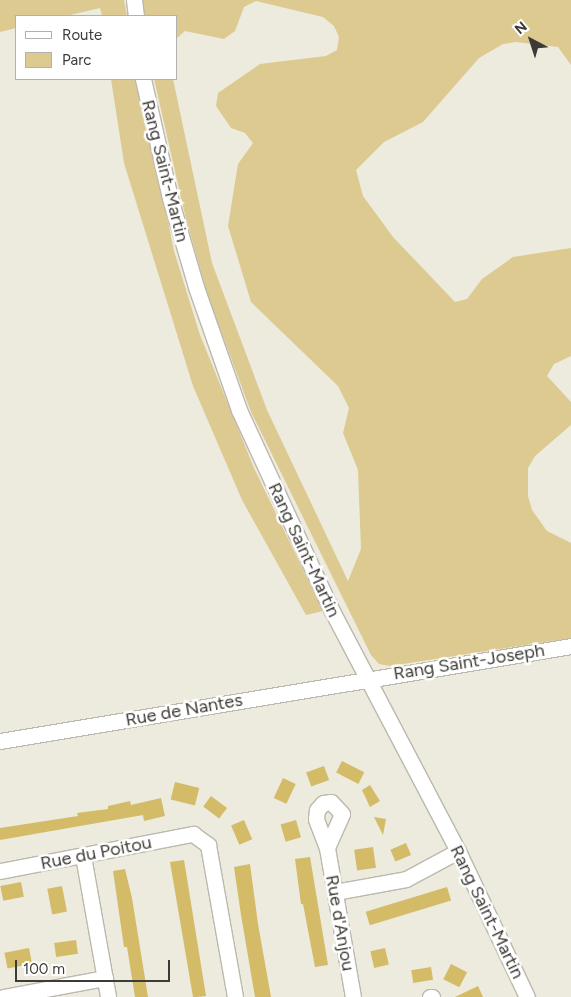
<!DOCTYPE html>
<style>
body{margin:0}
#map{position:relative;width:571px;height:997px;overflow:hidden;background:#edeade;font-family:Figtree,sans-serif}
div>[style]{position:absolute}
.green>*{inset:0;background:#dcca91}
.building>*{inset:0;background:#d4bb67;transform-origin:0 0}
.roads{filter:drop-shadow(1px 0 #bbb8ad) drop-shadow(-1px 0 #bbb8ad) drop-shadow(0 1px #bbb8ad) drop-shadow(0 -1px #bbb8ad)}
.minor>*{height:15px;margin:-7.5px;padding:0 7.5px;transform-origin:7.5px;border-radius:7.5px;background:#fff}
span{translate:-50% -50%;white-space:nowrap;text-align:center;line-height:1.15;-webkit-text-stroke:5px #fff;paint-order:stroke}
.street-label{font-size:18px;color:#3d3b37}
.legend{position:absolute;left:15px;top:15px;width:162px;height:65px;box-sizing:border-box;background:#fff;border:1px solid #b1b1af;margin:0;padding:6px 9px;list-style:none;font-size:15px;color:#3d3b37}
.legend li{display:flex;align-items:center;gap:10px;height:25px}
.legend b{width:25px;border:1px solid #b1b1af}
.north{position:absolute;left:506px;top:15px;width:50px;height:50px;-webkit-text-stroke:4px #fff;paint-order:stroke;rotate:320deg;font-size:14px;font-weight:700;line-height:20px;text-align:center;color:#3d3b37}
.north::after{content:'';display:block;margin:auto;width:18px;height:22px;background:#3d3b37;clip-path:polygon(50% 0,100% 100%,50% 72%,0 100%)}
.scale{position:absolute;left:15px;top:960px;width:155px;height:22px;box-sizing:border-box;border:2px solid #3d3b37;border-top:0;padding-left:6px;font-size:15px;line-height:18px;white-space:nowrap;color:#3d3b37;-webkit-text-stroke:4px #fff;paint-order:stroke}
</style>
<div id="map">
<div class="green">
<div style="clip-path:polygon(0 0,124px 0,127px 16px,102px 16px,100px 8px,66px 16px,16px 16px,16px 28px,0 32px)"></div>
<div style="clip-path:polygon(139px 0,571px 0,571px 65px,558px 47px,516px 42px,503px 44px,479px 58px,423px 122px,384px 142px,356px 170px,363px 196px,393px 237px,455px 302px,467px 299px,482px 279px,513px 257px,571px 248px,571px 356px,554px 364px,547px 376px,571px 402px,571px 425px,535px 456px,528px 468px,528px 496px,532px 510px,547px 531px,571px 543px,571px 638px,390px 666px,379px 664px,371px 655px,251px 412px,207px 293px,185px 215px,154px 79px,173px 79px,212px 263px,267px 410px,348px 581px,361px 549px,358px 470px,343px 433px,349px 408px,338px 386px,251px 302px,228px 226px,238px 164px,253px 143px,245px 133px,231px 128px,216px 106px,218px 93px,260px 64px,326px 56px,337px 50px,339px 37px,334px 26px,323px 17px,256px 1px,244px 7px,235px 31px,224px 39px,185px 31px,176px 39px,176px 16px,141px 16px)"></div>
<div style="clip-path:polygon(111px 79px,139px 79px,174px 251px,200px 335px,254px 468px,323px 611px,306px 615px,242px 500px,193px 386px,124px 163px)"></div>
</div>
<div class="building">
<div style="left:342px;top:761px;width:25px;height:13px;rotate:27deg"></div>
<div style="left:324px;top:766px;width:15px;height:19px;rotate:70deg"></div>
<div style="left:283px;top:778px;width:14px;height:22px;rotate:25deg"></div>
<div style="left:175px;top:782px;width:25px;height:18px;rotate:14deg"></div>
<div style="clip-path:polygon(370px 785px,380px 801px,370px 807px,362px 790px)"></div>
<div style="left:211px;top:796px;width:20px;height:13px;rotate:37deg"></div>
<div style="clip-path:polygon(161px 798px,165px 816px,144px 821px,143px 815px,0 840px,0 828px,78px 816px,77px 813px,108px 809px,108px 806px,130px 801px,131px 805px)"></div>
<div style="clip-path:polygon(374px 817px,386px 819px,383px 835px)"></div>
<div style="left:244px;top:820px;width:21px;height:14px;rotate:67deg"></div>
<div style="left:296px;top:820px;width:18px;height:16px;rotate:74deg"></div>
<div style="left:406px;top:843px;width:13px;height:17px;rotate:67deg"></div>
<div style="left:373px;top:847px;width:21px;height:19px;rotate:82deg"></div>
<div style="clip-path:polygon(310px 857px,328px 965px,315px 967px,303px 904px,301px 904px,295px 859px)"></div>
<div style="clip-path:polygon(184px 860px,206px 996px,197px 997px,193px 997px,170px 862px)"></div>
<div style="clip-path:polygon(250px 864px,258px 924px,271px 997px,255px 997px,241px 915px,234px 867px)"></div>
<div style="clip-path:polygon(125px 869px,132px 898px,148px 997px,135px 997px,127px 947px,124px 947px,113px 871px)"></div>
<div style="left:21px;top:882px;width:15px;height:21px;rotate:79deg"></div>
<div style="left:62px;top:886px;width:26px;height:15px;rotate:79deg"></div>
<div style="left:447px;top:887px;width:14px;height:85px;rotate:73deg"></div>
<div style="left:76px;top:940px;width:14px;height:22px;rotate:82deg"></div>
<div style="left:29px;top:948px;width:16px;height:25px;rotate:79deg"></div>
<div style="left:385px;top:948px;width:17px;height:15px;rotate:77deg"></div>
<div style="left:451px;top:964px;width:18px;height:17px;rotate:27deg"></div>
<div style="left:431px;top:967px;width:13px;height:20px;rotate:81deg"></div>
<div style="clip-path:polygon(478px 986px,483px 997px,455px 997px)"></div>
</div>
<div class="roads">
<div class="minor">
<div style="left:134px;top:0;width:16px;rotate:83deg"></div>
<div style="left:143px;top:79px;width:122px;rotate:77.2deg"></div>
<div style="left:170px;top:198px;width:93px;rotate:73.7deg"></div>
<div style="left:196px;top:287px;width:130px;rotate:70.7deg"></div>
<div style="left:239px;top:410px;width:221px;rotate:65.2deg"></div>
<div style="left:332px;top:611px;width:271px;rotate:62.3deg"></div>
<div style="left:458px;top:851px;width:161px;rotate:64.7deg"></div>
<div style="left:0;top:741px;width:579px;rotate:-9.45deg"></div>
<div style="left:331px;top:802px;width:16px;rotate:47deg"></div>
<div style="left:342px;top:814px;width:37px;rotate:114deg"></div>
<div style="left:327px;top:848px;width:31px;rotate:-111deg"></div>
<div style="left:316px;top:819px;width:9px;rotate:-84deg"></div>
<div style="left:317px;top:810px;width:9px;rotate:-49deg"></div>
<div style="left:323px;top:803px;width:8px;rotate:-7deg"></div>
<div style="left:327px;top:848px;width:151px;rotate:80.1deg"></div>
<div style="left:83px;top:856px;width:143px;rotate:79.9deg"></div>
<div style="left:0;top:871px;width:197px;rotate:-10.9deg"></div>
<div style="left:193px;top:834px;width:19px;rotate:36deg"></div>
<div style="left:208px;top:845px;width:154px;rotate:79.9deg"></div>
<div style="left:335px;top:892px;width:72px;rotate:-10.4deg"></div>
<div style="left:406px;top:879px;width:59px;rotate:-28.3deg"></div>
<div style="left:3px;top:997px;width:104px;rotate:-10.6deg"></div>
<div style="left:430px;top:997px;width:2px"></div>
</div>
</div>
<div class="street-label">
<span style="left:165px;top:171px;rotate:76deg">Rang Saint-Martin</span>
<span style="left:304px;top:550px;rotate:65deg">Rang Saint-Martin</span>
<span style="left:469px;top:662px;rotate:-9deg">Rang Saint-Joseph</span>
<span style="left:184px;top:710px;rotate:-10deg">Rue de Nantes</span>
<span style="left:96px;top:853px;rotate:-11deg">Rue du Poitou</span>
<span style="left:487px;top:912px;rotate:64deg">Rang Saint-Martin</span>
<span style="left:340px;top:923px;rotate:80deg">Rue d'Anjou</span>
</div>
<ul class="legend">
<li><b style="height:6px;background:#fff"></b>Route</li>
<li><b style="height:14px;background:#dcca91"></b>Parc</li>
</ul>
<div class="north">N</div>
<div class="scale">100 m</div>
</div>
